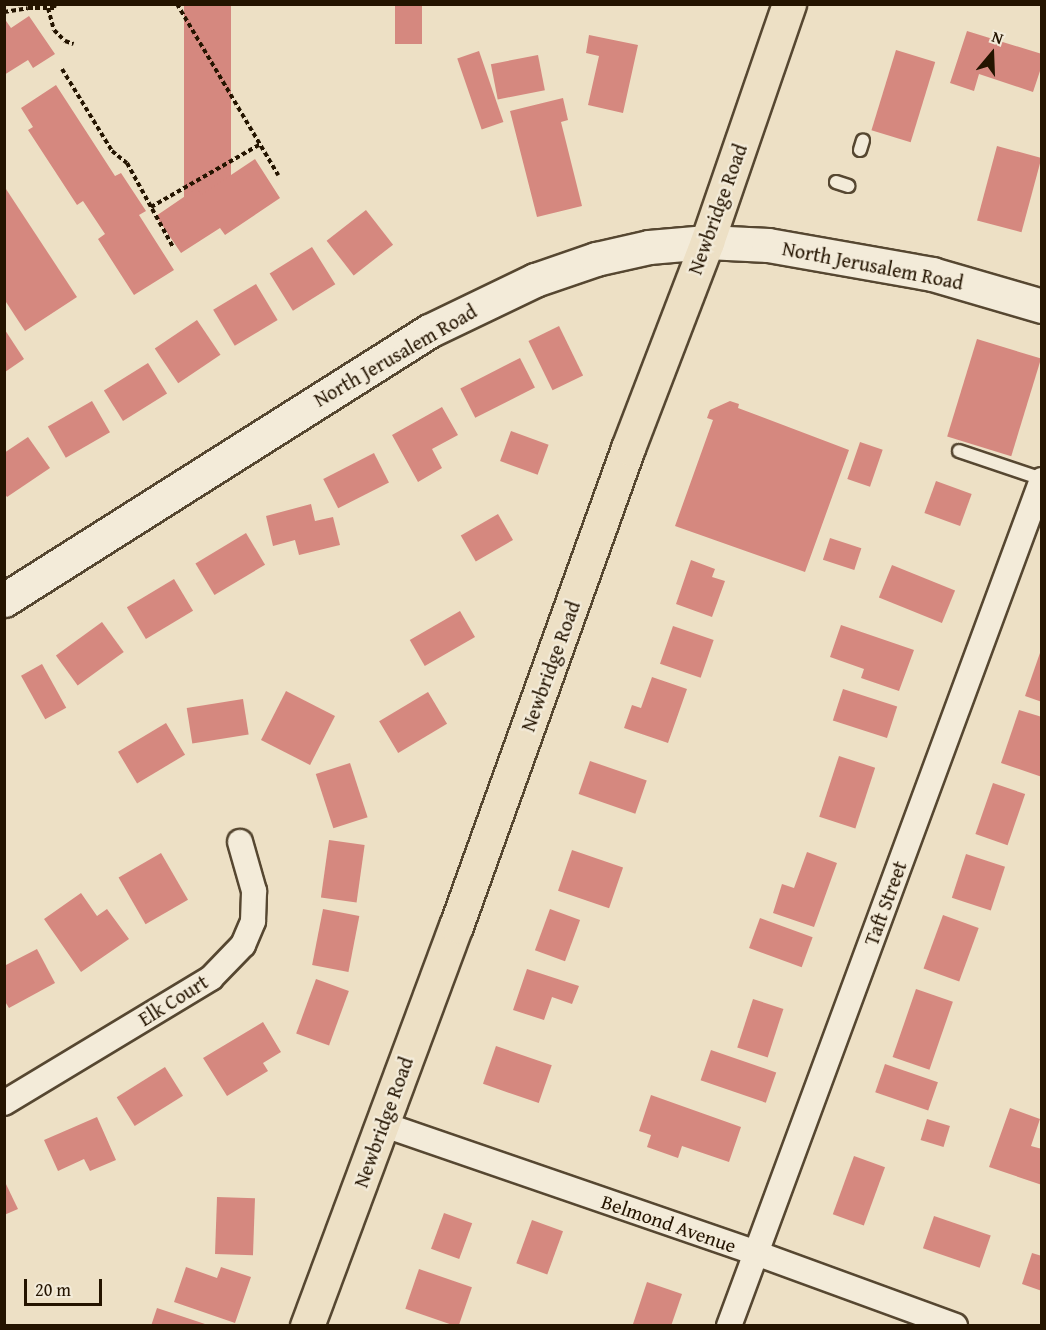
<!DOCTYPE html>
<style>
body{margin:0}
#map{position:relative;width:1046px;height:1330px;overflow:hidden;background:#ede0c5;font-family:"Gentium Book Plus",serif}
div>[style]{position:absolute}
.building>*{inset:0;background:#d5887f;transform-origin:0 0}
.path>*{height:4px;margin-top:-2px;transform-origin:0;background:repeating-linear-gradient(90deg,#241400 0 4.5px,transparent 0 7.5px)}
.roads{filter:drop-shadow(2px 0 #564731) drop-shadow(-2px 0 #564731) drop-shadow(0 2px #564731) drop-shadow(0 -2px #564731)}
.service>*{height:12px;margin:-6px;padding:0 6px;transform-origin:6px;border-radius:6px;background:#f3ebd9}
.minor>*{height:24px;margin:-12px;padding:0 12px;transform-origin:12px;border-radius:12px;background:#f3ebd9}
.secondary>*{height:33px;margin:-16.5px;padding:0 16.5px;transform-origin:16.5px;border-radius:16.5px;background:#f3ebd9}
.primary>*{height:33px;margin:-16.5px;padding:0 16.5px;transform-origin:16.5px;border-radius:16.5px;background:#ede0c5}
span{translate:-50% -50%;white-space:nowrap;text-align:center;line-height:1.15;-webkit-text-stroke:4.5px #f3ebd9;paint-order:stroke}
.street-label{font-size:20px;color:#241400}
.frame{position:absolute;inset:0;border:6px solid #241400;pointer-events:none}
.north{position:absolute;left:962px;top:24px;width:60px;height:60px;-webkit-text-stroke:4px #f3ebd9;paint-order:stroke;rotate:19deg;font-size:16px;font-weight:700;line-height:24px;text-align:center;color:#241400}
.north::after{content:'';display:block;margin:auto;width:21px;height:27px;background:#241400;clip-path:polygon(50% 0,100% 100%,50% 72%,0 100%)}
.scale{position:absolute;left:24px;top:1279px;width:78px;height:27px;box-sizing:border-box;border:3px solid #241400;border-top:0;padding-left:8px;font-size:18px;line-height:21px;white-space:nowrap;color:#241400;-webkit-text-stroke:4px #f3ebd9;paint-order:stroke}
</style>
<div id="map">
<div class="building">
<div style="left:184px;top:4px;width:47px;height:219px"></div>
<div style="left:395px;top:4px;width:27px;height:40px"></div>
<div style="clip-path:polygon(29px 16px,55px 54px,33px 68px,28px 60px,4px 75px,4px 18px,11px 28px)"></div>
<div style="clip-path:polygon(967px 31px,1042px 54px,1042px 65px,1033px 92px,979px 74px,974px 91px,950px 83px)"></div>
<div style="clip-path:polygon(589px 35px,638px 45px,623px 113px,588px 105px,599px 56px,586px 53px)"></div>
<div style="left:896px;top:50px;width:41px;height:84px;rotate:17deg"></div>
<div style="left:479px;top:51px;width:75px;height:23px;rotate:71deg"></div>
<div style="left:538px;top:55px;width:36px;height:48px;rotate:79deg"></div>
<div style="clip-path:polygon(56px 85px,115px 176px,121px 173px,146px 211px,139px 215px,174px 270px,134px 295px,98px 239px,105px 234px,83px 201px,77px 205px,28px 130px,33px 127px,21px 108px)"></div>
<div style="clip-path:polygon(563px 98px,568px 120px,561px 122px,582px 206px,537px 217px,510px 111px)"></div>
<div style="left:997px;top:146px;width:46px;height:77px;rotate:15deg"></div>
<div style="clip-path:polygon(255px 159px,280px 198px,225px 235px,220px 228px,181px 253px,156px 216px,197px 188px,201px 195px)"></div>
<div style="clip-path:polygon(4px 186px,77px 297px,25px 331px,4px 299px)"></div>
<div style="left:366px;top:210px;width:44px;height:50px;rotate:52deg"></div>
<div style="left:312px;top:247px;width:44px;height:50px;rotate:58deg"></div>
<div style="left:256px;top:284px;width:42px;height:50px;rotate:59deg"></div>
<div style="left:197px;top:320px;width:42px;height:51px;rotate:56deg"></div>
<div style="left:559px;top:326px;width:55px;height:34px;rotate:64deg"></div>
<div style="clip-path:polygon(5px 330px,24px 359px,5px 372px)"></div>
<div style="left:977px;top:339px;width:67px;height:102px;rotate:17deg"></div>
<div style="left:520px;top:358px;width:33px;height:67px;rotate:63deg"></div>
<div style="left:148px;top:363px;width:36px;height:52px;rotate:58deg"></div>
<div style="left:92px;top:401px;width:36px;height:51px;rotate:60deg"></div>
<div style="clip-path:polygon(730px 401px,739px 404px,738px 408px,849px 450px,805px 572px,675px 526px,713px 420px,707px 418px,710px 410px)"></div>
<div style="clip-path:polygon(442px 407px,458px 435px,432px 449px,442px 468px,418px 482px,392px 435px)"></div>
<div style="left:511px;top:431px;width:40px;height:32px;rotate:20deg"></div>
<div style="clip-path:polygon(28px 437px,50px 468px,7px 497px,4px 493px,4px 453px)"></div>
<div style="left:860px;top:442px;width:24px;height:39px;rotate:19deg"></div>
<div style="left:374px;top:453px;width:33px;height:57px;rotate:63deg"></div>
<div style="left:936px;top:481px;width:38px;height:34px;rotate:20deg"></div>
<div style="clip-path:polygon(311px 504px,315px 521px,333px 517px,340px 545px,299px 555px,295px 540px,273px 546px,266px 516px)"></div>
<div style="left:498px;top:514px;width:30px;height:43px;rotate:60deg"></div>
<div style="left:246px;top:533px;width:37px;height:59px;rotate:59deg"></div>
<div style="left:830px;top:538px;width:33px;height:23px;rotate:18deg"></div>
<div style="clip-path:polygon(691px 560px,715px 569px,712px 577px,725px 581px,712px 617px,676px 604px)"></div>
<div style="left:892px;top:565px;width:68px;height:35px;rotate:22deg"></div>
<div style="left:174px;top:579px;width:37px;height:55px;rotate:59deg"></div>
<div style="left:460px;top:611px;width:30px;height:58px;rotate:60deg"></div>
<div style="left:102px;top:622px;width:37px;height:57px;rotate:54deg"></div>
<div style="clip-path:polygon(841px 625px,914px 650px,899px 691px,861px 678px,864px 669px,830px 657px)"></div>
<div style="left:673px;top:626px;width:43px;height:40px;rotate:19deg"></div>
<div style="clip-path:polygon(1041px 650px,1042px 650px,1042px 702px,1025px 696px)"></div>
<div style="left:42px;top:664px;width:50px;height:24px;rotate:61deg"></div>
<div style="clip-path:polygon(652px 677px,687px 689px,668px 743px,624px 728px,632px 705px,641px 708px)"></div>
<div style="left:843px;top:689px;width:57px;height:33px;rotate:18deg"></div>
<div style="left:286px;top:691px;width:55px;height:55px;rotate:27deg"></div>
<div style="left:428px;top:692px;width:37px;height:57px;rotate:59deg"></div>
<div style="left:243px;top:699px;width:36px;height:57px;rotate:81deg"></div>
<div style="clip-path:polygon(1019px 710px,1042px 717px,1042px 777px,1001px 763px)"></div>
<div style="left:166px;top:723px;width:37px;height:56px;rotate:59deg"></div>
<div style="left:839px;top:756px;width:38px;height:64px;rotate:18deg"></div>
<div style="left:590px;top:761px;width:60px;height:35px;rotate:19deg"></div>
<div style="left:350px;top:763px;width:57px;height:36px;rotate:72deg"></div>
<div style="left:993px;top:783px;width:34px;height:54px;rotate:19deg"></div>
<div style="left:329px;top:840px;width:36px;height:58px;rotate:8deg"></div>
<div style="left:572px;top:850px;width:54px;height:43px;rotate:19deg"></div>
<div style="clip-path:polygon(807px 852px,837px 863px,814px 927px,773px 913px,782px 884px,794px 888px)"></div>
<div style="left:161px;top:853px;width:54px;height:49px;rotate:60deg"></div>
<div style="left:966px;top:854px;width:41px;height:46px;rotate:18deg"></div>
<div style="clip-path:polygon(81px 893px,97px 916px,107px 909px,129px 939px,81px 972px,44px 919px)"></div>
<div style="left:323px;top:909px;width:37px;height:57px;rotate:11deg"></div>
<div style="left:550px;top:909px;width:32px;height:44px;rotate:20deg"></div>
<div style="left:943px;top:915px;width:38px;height:57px;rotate:20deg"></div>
<div style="left:760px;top:918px;width:56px;height:32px;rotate:20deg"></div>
<div style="clip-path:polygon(37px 949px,55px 983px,9px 1008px,4px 1000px,4px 966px)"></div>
<div style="clip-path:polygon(527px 969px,579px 986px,572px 1004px,552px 997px,544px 1020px,513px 1010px)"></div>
<div style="left:316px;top:979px;width:35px;height:58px;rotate:20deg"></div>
<div style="left:916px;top:989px;width:39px;height:72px;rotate:19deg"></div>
<div style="left:753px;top:999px;width:32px;height:51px;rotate:18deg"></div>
<div style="clip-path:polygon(263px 1022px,281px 1052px,263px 1063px,268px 1071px,227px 1096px,203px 1058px)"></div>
<div style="left:496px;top:1046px;width:59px;height:40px;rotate:19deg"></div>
<div style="left:711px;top:1050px;width:69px;height:32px;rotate:19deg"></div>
<div style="left:885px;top:1064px;width:56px;height:30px;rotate:19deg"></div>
<div style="left:165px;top:1067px;width:34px;height:57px;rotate:58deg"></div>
<div style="clip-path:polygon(651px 1095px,741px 1127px,729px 1162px,682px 1146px,678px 1158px,647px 1147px,651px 1135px,639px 1131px)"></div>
<div style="clip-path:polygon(1010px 1108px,1040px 1119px,1031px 1146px,1042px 1149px,1042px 1185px,989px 1167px)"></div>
<div style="clip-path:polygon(97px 1117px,116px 1160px,90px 1171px,84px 1159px,58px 1171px,44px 1140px)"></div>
<div style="left:927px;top:1119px;width:24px;height:22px;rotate:17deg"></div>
<div style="left:854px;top:1156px;width:33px;height:62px;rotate:20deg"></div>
<div style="clip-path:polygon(4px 1180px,18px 1209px,4px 1215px)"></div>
<div style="left:217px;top:1197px;width:38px;height:57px;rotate:2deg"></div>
<div style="left:444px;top:1213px;width:30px;height:38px;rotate:20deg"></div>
<div style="left:934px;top:1216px;width:60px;height:34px;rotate:19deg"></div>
<div style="left:532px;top:1220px;width:33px;height:46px;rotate:20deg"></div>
<div style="clip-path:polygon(1032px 1253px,1042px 1256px,1042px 1291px,1022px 1284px)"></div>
<div style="clip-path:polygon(186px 1267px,217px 1278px,221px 1267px,251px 1277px,235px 1323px,174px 1302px)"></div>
<div style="left:419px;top:1269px;width:56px;height:42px;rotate:19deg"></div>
<div style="clip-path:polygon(647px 1282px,682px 1294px,671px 1326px,633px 1324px)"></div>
<div style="clip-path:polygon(157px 1308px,208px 1325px,208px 1326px,151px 1326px)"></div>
</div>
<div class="path">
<div style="left:177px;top:4px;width:199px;rotate:59.4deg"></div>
<div style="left:48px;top:8px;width:23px;rotate:75deg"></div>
<div style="left:54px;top:30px;width:16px;rotate:45deg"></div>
<div style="left:65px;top:41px;width:9px;rotate:18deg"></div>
<div style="left:4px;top:12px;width:24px;rotate:-9deg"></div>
<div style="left:28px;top:8px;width:26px"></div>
<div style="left:54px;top:8px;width:4px;rotate:-76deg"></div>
<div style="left:62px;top:69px;width:96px;rotate:58.6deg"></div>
<div style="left:112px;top:151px;width:19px;rotate:39deg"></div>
<div style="left:127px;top:163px;width:96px;rotate:61.3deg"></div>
<div style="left:151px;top:207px;width:125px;rotate:-29.9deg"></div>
</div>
<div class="roads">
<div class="service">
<div style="left:860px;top:150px;width:10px;rotate:-73deg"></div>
<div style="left:836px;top:182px;width:13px;rotate:18deg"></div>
<div style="left:959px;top:451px;width:88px;rotate:18.6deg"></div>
</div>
<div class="minor">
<div style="left:4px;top:1103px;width:242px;rotate:-31.1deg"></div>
<div style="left:211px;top:978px;width:46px;rotate:-45.9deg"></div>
<div style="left:243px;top:945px;width:26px;rotate:-67deg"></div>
<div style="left:253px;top:921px;width:30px;rotate:-88deg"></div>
<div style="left:254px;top:891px;width:51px;rotate:-105.9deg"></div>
<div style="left:382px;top:1124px;width:396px;rotate:19deg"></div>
<div style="left:756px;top:1253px;width:212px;rotate:20.1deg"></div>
<div style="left:729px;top:1326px;width:902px;rotate:-69.7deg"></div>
</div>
<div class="secondary">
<div style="left:4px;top:600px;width:503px;rotate:-32.33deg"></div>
<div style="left:429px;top:331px;width:118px;rotate:-25.7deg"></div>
<div style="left:535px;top:280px;width:65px;rotate:-19deg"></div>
<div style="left:596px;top:259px;width:54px;rotate:-12.8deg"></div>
<div style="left:649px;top:247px;width:58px;rotate:-4.9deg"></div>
<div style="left:707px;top:242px;width:61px;rotate:2.8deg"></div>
<div style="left:768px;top:245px;width:167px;rotate:10deg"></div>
<div style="left:932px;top:274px;width:115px;rotate:16.2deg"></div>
</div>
<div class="primary">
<div style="left:307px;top:1326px;width:427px;rotate:-69.6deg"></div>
<div style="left:456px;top:926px;width:508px;rotate:-70.21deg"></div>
<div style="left:628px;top:448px;width:221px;rotate:-69deg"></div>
<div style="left:707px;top:242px;width:252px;rotate:-71deg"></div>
</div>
</div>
<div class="street-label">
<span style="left:717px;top:209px;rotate:-70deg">Newbridge Road</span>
<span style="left:873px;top:265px;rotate:11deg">North Jerusalem Road</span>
<span style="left:395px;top:355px;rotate:-30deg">North Jerusalem Road</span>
<span style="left:550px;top:666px;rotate:-70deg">Newbridge Road</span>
<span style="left:885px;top:903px;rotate:-70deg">Taft Street</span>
<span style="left:173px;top:1000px;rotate:-32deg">Elk Court</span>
<span style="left:383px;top:1122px;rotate:-70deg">Newbridge Road</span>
<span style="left:669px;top:1223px;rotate:19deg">Belmond Avenue</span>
</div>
<div class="frame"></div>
<div class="north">N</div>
<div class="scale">20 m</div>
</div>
